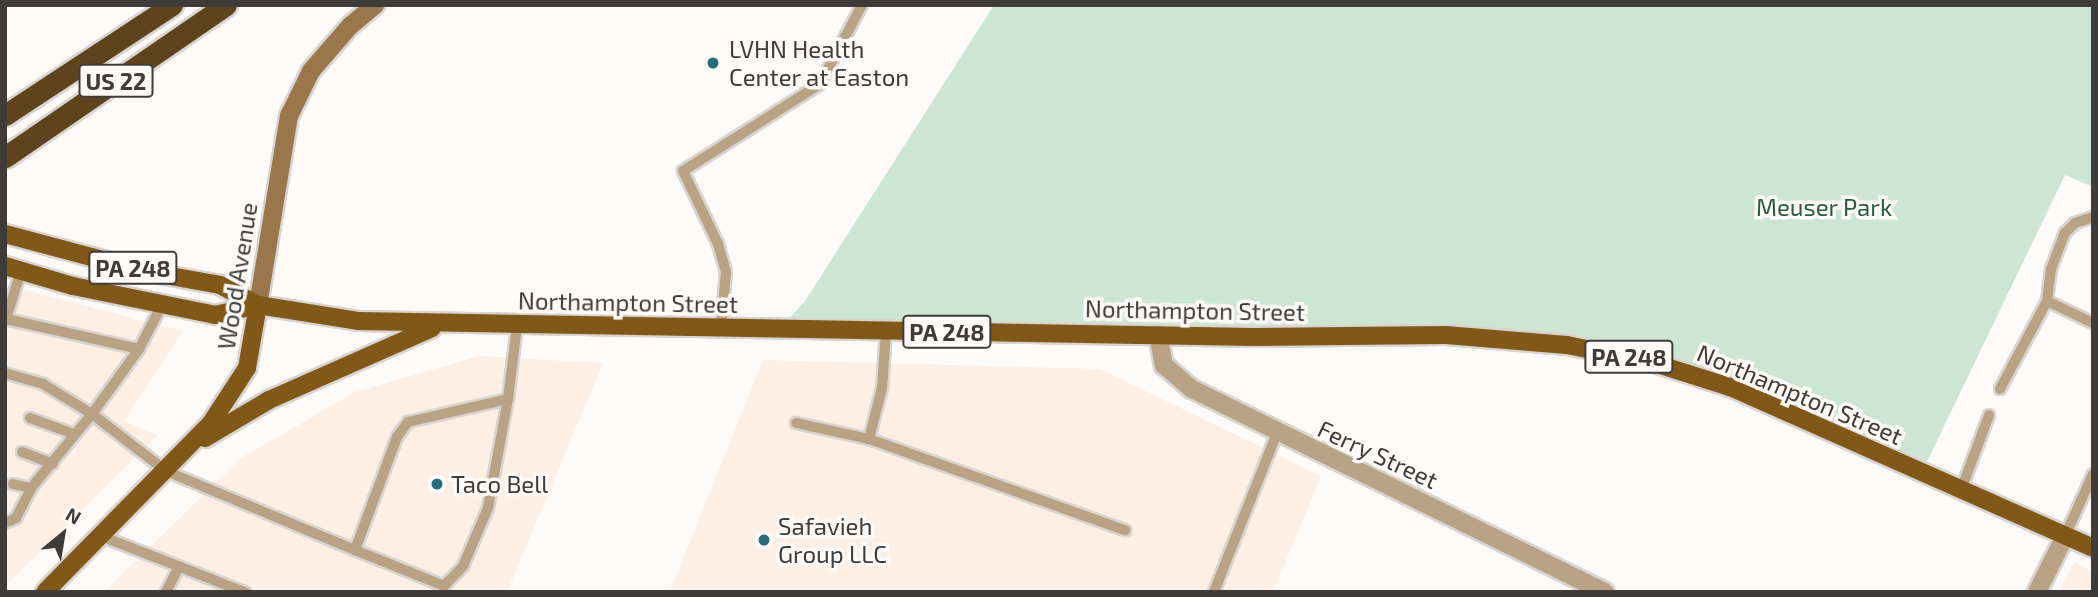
<!DOCTYPE html>
<style>
body{margin:0}
#map{position:relative;width:2098px;height:597px;overflow:hidden;background:#fefaf7;font-family:"Exo 2",sans-serif}
div>[style]{position:absolute}
.built>*{inset:0;background:#fdefe4}
.green>*{inset:0;background:#cde5d3}
.roads{filter:drop-shadow(2px 0 #d8d4d1) drop-shadow(-2px 0 #d8d4d1) drop-shadow(0 2px #d8d4d1) drop-shadow(0 -2px #d8d4d1)}
.service>*{height:10px;margin:-5px;padding:0 5px;transform-origin:5px;border-radius:5px;background:#baa284}
.minor>*{height:18px;margin:-9px;padding:0 9px;transform-origin:9px;border-radius:9px;background:#baa284}
.secondary>*{height:18px;margin:-9px;padding:0 9px;transform-origin:9px;border-radius:9px;background:#99774a}
.primary>*{height:18px;margin:-9px;padding:0 9px;transform-origin:9px;border-radius:9px;background:#815818}
.motorway>*{height:21px;margin:-10.5px;padding:0 10.5px;transform-origin:10.5px;border-radius:10.5px;background:#5f431c}
.dots>*{width:19px;height:19px;translate:-50% -50%;box-sizing:border-box;border:4px solid #fefaf7;border-radius:50%}
span{translate:-50% -50%;white-space:nowrap;text-align:center;line-height:1.15;-webkit-text-stroke:7px #fefaf7;paint-order:stroke}
.shield-label span{padding:2px 5px;background:#fefaf7;border:2px solid;border-radius:5px;-webkit-text-stroke-width:0}
.shield-label{font-size:23px;color:#3f3b38;font-weight:700}
.poi-label{font-size:24px;color:#3f3b38}
.left{translate:0 -50%;text-align:left}
.park-label{font-size:24px;color:#285d3b}
.street-label{font-size:24px;color:#3f3b38}
.frame{position:absolute;inset:0;border:7px solid #3f3b38;pointer-events:none}
.north{position:absolute;left:28px;top:499px;width:70px;height:70px;-webkit-text-stroke:5px #fefaf7;paint-order:stroke;rotate:30deg;font-size:19px;font-weight:700;line-height:28px;text-align:center;color:#3f3b38}
.north::after{content:'';display:block;margin:auto;width:24px;height:32px;background:#3f3b38;clip-path:polygon(50% 0,100% 100%,50% 72%,0 100%)}
</style>
<div id="map">
<div class="built">
<div style="clip-path:polygon(5px 285px,183px 331px,124px 421px,158px 435px,5px 586px)"></div>
<div style="clip-path:polygon(479px 356px,603px 363px,507px 592px,104px 592px,241px 458px,355px 392px)"></div>
<div style="clip-path:polygon(763px 360px,1100px 369px,1321px 476px,1273px 592px,670px 592px)"></div>
<div style="clip-path:polygon(2074px 562px,2093px 572px,2093px 592px,2059px 592px)"></div>
</div>
<div class="green">
<div style="clip-path:polygon(994px 5px,2093px 5px,2093px 187px,2065px 175px,1922px 472px,1772px 404px,1567px 345px,781px 328px,805px 301px)"></div>
</div>
<div class="roads">
<div class="service">
<div style="left:21px;top:271px;width:50px;rotate:107.4deg"></div>
<div style="left:6px;top:319px;width:136px;rotate:12.7deg"></div>
<div style="left:2047px;top:301px;width:51px;rotate:25.6deg"></div>
<div style="left:721px;top:328px;width:56px;rotate:-84.9deg"></div>
<div style="left:726px;top:272px;width:29px;rotate:-106deg"></div>
<div style="left:718px;top:244px;width:81px;rotate:-115.6deg"></div>
<div style="left:683px;top:171px;width:162px;rotate:-32.4deg"></div>
<div style="left:820px;top:84px;width:89px;rotate:-62deg"></div>
<div style="left:886px;top:331px;width:57px;rotate:94deg"></div>
<div style="left:882px;top:388px;width:53px;rotate:104.3deg"></div>
<div style="left:869px;top:439px;width:272px;rotate:19.6deg"></div>
<div style="left:5px;top:373px;width:40px;rotate:16deg"></div>
<div style="left:43px;top:384px;width:57px;rotate:31.5deg"></div>
<div style="left:92px;top:414px;width:80px;rotate:-54.1deg"></div>
<div style="left:139px;top:349px;width:50px;rotate:-62.4deg"></div>
<div style="left:2000px;top:389px;width:100px;rotate:-61.9deg"></div>
<div style="left:2047px;top:301px;width:32px;rotate:-83deg"></div>
<div style="left:2051px;top:269px;width:39px;rotate:-69deg"></div>
<div style="left:2065px;top:233px;width:14px;rotate:-45deg"></div>
<div style="left:2075px;top:223px;width:19px;rotate:-18deg"></div>
<div style="left:30px;top:418px;width:47px;rotate:20deg"></div>
<div style="left:796px;top:423px;width:75px;rotate:12.4deg"></div>
<div style="left:22px;top:452px;width:33px;rotate:21deg"></div>
<div style="left:13px;top:484px;width:18px;rotate:13deg"></div>
<div style="left:1961px;top:490px;width:80px;rotate:-69.5deg"></div>
<div style="left:5px;top:523px;width:12px;rotate:-24deg"></div>
<div style="left:16px;top:518px;width:34px;rotate:-63deg"></div>
<div style="left:31px;top:488px;width:96px;rotate:-50.5deg"></div>
<div style="left:92px;top:414px;width:93px;rotate:37.6deg"></div>
<div style="left:166px;top:471px;width:205px;rotate:22.7deg"></div>
<div style="left:355px;top:550px;width:121px;rotate:-69.6deg"></div>
<div style="left:397px;top:437px;width:19px;rotate:-54deg"></div>
<div style="left:408px;top:422px;width:103px;rotate:-13deg"></div>
<div style="left:508px;top:399px;width:74px;rotate:-83deg"></div>
<div style="left:101px;top:536px;width:155px;rotate:21.3deg"></div>
<div style="left:2065px;top:536px;width:68px;rotate:-65.7deg"></div>
<div style="left:355px;top:550px;width:96px;rotate:22deg"></div>
<div style="left:444px;top:586px;width:28px;rotate:-46deg"></div>
<div style="left:463px;top:566px;width:63px;rotate:-66.7deg"></div>
<div style="left:488px;top:508px;width:111px;rotate:-79.6deg"></div>
<div style="left:166px;top:592px;width:29px;rotate:-63deg"></div>
<div style="left:1214px;top:592px;width:171px;rotate:-68.4deg"></div>
</div>
<div class="minor">
<div style="left:1158px;top:335px;width:31px;rotate:79deg"></div>
<div style="left:1164px;top:365px;width:37px;rotate:41deg"></div>
<div style="left:1192px;top:389px;width:460px;rotate:26.2deg"></div>
<div style="left:2037px;top:592px;width:63px;rotate:-63.4deg"></div>
</div>
<div class="secondary">
<div style="left:258px;top:305px;width:192px;rotate:-80.7deg"></div>
<div style="left:289px;top:116px;width:50px;rotate:-63.9deg"></div>
<div style="left:311px;top:71px;width:60px;rotate:-49.1deg"></div>
<div style="left:350px;top:26px;width:33px;rotate:-40deg"></div>
</div>
<div class="primary">
<div style="left:5px;top:234px;width:148px;rotate:14.9deg"></div>
<div style="left:148px;top:272px;width:73px;rotate:10.2deg"></div>
<div style="left:220px;top:285px;width:43px;rotate:27.8deg"></div>
<div style="left:258px;top:305px;width:101px;rotate:9.1deg"></div>
<div style="left:358px;top:321px;width:896px;rotate:1.02deg"></div>
<div style="left:1254px;top:337px;width:192px;rotate:-0.6deg"></div>
<div style="left:1446px;top:335px;width:121px;rotate:4.7deg"></div>
<div style="left:1567px;top:345px;width:89px;rotate:11.7deg"></div>
<div style="left:1654px;top:363px;width:80px;rotate:17.5deg"></div>
<div style="left:1730px;top:387px;width:397px;rotate:23.9deg"></div>
<div style="left:5px;top:266px;width:71px;rotate:16.4deg"></div>
<div style="left:73px;top:286px;width:145px;rotate:11.5deg"></div>
<div style="left:215px;top:315px;width:44px;rotate:-13.1deg"></div>
<div style="left:205px;top:438px;width:74px;rotate:-30.7deg"></div>
<div style="left:269px;top:400px;width:178px;rotate:-23.8deg"></div>
<div style="left:45px;top:592px;width:237px;rotate:-45.5deg"></div>
<div style="left:211px;top:423px;width:66px;rotate:-56.8deg"></div>
<div style="left:247px;top:368px;width:64px;rotate:-80.1deg"></div>
</div>
<div class="motorway">
<div style="left:5px;top:115px;width:200px;rotate:-33.4deg"></div>
<div style="left:5px;top:157px;width:268px;rotate:-34.5deg"></div>
</div>
</div>
<div class="dots">
<div style="left:713px;top:63px;background:#266f7a"></div>
<div style="left:437px;top:484px;background:#266f7a"></div>
<div style="left:764px;top:540px;background:#266f7a"></div>
</div>
<div class="shield-label">
<span style="left:116px;top:81px">US 22</span>
<span style="left:133px;top:268px">PA 248</span>
<span style="left:947px;top:332px">PA 248</span>
<span style="left:1629px;top:357px">PA 248</span>
</div>
<div class="poi-label">
<span class="left" style="left:729px;top:63px">LVHN Health<br>Center at Easton</span>
<span class="left" style="left:451px;top:484px">Taco Bell</span>
<span class="left" style="left:778px;top:540px">Safavieh<br>Group LLC</span>
</div>
<div class="park-label">
<span style="left:1824px;top:207px">Meuser Park</span>
</div>
<div class="street-label">
<span style="left:237px;top:276px;rotate:-81deg">Wood Avenue</span>
<span style="left:628px;top:302px;rotate:1deg">Northampton Street</span>
<span style="left:1195px;top:310px;rotate:1deg">Northampton Street</span>
<span style="left:1800px;top:394px;rotate:23deg">Northampton Street</span>
<span style="left:1378px;top:454px;rotate:25deg">Ferry Street</span>
</div>
<div class="frame"></div>
<div class="north">N</div>
</div>
